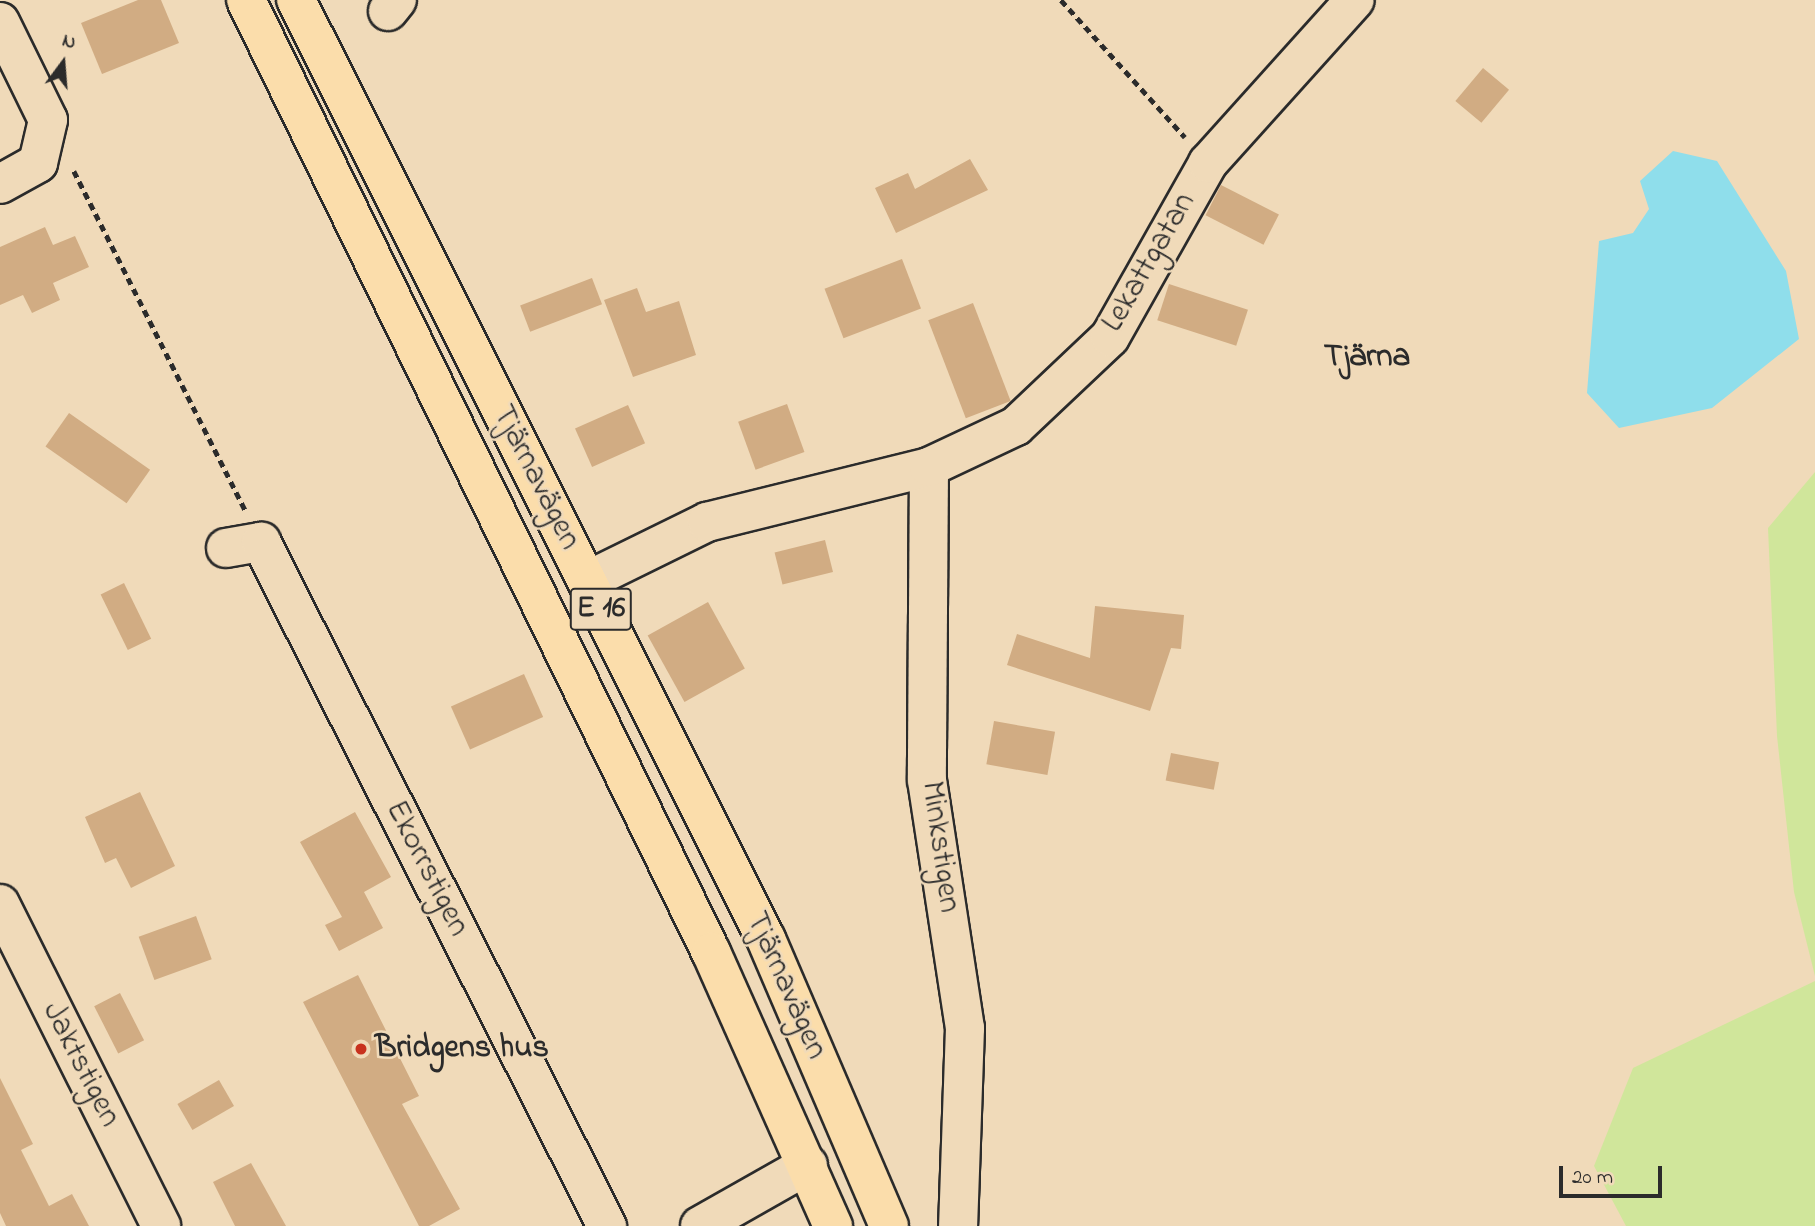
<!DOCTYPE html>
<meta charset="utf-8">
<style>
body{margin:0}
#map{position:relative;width:1815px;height:1226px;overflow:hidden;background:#f0dab9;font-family:"Indie Flower",sans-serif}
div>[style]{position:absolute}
.green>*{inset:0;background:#d0e69b}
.water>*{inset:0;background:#8fdeeb}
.building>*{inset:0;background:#d1ac83;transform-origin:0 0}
.path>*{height:4.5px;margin-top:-2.25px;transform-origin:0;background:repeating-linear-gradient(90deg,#2b2b2b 0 7px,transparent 0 12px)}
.roads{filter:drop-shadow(2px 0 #2b2b2b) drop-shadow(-2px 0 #2b2b2b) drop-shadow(0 2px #2b2b2b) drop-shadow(0 -2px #2b2b2b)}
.street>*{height:38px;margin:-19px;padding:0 19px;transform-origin:19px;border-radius:19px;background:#f0dab9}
.highway>*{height:38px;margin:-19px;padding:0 19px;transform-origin:19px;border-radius:19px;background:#fbddab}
.dots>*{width:19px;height:19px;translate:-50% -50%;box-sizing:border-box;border:4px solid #f0dab9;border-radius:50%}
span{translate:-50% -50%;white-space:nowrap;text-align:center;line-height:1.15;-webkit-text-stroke:5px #f0dab9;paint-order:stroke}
.shield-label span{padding:2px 5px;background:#f0dab9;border:2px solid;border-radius:5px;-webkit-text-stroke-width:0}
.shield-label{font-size:30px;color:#2b2b2b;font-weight:700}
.street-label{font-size:32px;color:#2b2b2b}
.poi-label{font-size:32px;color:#2b2b2b;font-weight:700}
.left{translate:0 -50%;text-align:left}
.neighbourhood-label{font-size:33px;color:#2b2b2b;font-weight:700}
.north{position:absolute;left:28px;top:28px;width:70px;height:70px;-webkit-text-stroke:5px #f0dab9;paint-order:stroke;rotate:16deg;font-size:19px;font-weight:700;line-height:28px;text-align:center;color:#2b2b2b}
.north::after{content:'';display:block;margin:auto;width:24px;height:32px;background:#2b2b2b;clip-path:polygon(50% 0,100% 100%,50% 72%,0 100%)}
.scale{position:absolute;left:1559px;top:1166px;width:103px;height:32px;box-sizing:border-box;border:4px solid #2b2b2b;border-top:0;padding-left:9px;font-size:21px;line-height:24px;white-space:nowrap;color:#2b2b2b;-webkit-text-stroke:5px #f0dab9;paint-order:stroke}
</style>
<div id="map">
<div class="green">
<div style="clip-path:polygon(1815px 472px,1815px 976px,1794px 892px,1777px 736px,1768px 528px)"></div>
<div style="clip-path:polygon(1815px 981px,1815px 1226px,1626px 1226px,1594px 1166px,1633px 1068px)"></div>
</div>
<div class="water">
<div style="clip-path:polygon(1673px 151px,1717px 161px,1786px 271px,1799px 339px,1712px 408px,1619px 428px,1587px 393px,1599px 241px,1633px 233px,1649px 209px,1640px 181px)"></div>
</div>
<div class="building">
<div style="clip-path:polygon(138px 0,161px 0,179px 43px,102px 74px,81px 23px)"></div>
<div style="left:1483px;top:68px;width:34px;height:43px;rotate:40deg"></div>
<div style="clip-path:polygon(970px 159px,988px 190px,896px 233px,875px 188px,908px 173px,915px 189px)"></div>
<div style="left:1221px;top:185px;width:65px;height:34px;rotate:27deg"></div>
<div style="clip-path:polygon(45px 227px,53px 245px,75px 236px,89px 267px,53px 283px,60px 300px,32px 313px,23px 295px,0 305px,0 247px)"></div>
<div style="left:902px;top:259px;width:53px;height:83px;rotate:69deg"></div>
<div style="left:592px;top:278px;width:28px;height:77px;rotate:69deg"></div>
<div style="left:1169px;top:284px;width:83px;height:38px;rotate:18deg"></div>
<div style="clip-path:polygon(637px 288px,646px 312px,679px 301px,696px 355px,633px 377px,604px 300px)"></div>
<div style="left:973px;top:303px;width:105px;height:48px;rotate:69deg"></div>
<div style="left:787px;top:404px;width:51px;height:52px;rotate:70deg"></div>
<div style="left:628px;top:405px;width:42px;height:58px;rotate:66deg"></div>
<div style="left:69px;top:413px;width:99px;height:41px;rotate:35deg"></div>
<div style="left:825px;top:540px;width:33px;height:52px;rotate:76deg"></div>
<div style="left:124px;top:583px;width:62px;height:26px;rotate:64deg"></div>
<div style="left:708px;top:602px;width:76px;height:69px;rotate:61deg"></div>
<div style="clip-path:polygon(1095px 606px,1184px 615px,1181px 649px,1171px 648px,1150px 711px,1007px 665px,1017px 634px,1090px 658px)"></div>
<div style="left:524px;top:674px;width:47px;height:80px;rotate:66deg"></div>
<div style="left:994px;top:721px;width:62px;height:44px;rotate:10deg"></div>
<div style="left:1171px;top:753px;width:49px;height:28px;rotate:11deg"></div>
<div style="clip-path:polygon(140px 792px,175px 866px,131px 888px,116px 858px,105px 863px,85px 817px)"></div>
<div style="clip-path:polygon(355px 812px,391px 877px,364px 892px,383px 928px,339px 951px,325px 925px,342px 917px,300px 842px)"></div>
<div style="left:196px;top:916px;width:46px;height:61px;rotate:70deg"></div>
<div style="clip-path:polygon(358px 975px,419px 1096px,402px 1104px,460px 1209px,429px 1226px,419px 1226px,303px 1002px)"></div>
<div style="left:120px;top:993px;width:53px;height:29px;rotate:63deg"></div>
<div style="clip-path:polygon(0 1078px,33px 1144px,21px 1150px,49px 1206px,72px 1194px,89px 1226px,6px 1226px,0 1213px)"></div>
<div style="left:219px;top:1080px;width:30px;height:48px;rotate:60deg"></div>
<div style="clip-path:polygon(251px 1163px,286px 1226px,235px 1226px,213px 1182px)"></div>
</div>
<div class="path">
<div style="left:1061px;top:0;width:185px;rotate:47.9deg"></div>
<div style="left:74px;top:171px;width:380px;rotate:63.2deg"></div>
</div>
<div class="roads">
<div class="street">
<div style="left:388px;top:11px;width:14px;rotate:-51deg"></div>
<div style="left:0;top:22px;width:109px;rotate:63.9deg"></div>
<div style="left:48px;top:120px;width:44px;rotate:103.1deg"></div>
<div style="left:38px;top:163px;width:43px;rotate:151.1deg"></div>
<div style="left:929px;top:467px;width:313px;rotate:90.4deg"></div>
<div style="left:927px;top:780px;width:251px;rotate:81.3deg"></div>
<div style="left:965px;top:1028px;width:198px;rotate:92deg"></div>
<div style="left:226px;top:548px;width:36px;rotate:-10deg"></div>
<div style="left:261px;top:542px;width:767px;rotate:63.17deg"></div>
<div style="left:587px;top:581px;width:134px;rotate:-26.2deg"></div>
<div style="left:707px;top:522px;width:229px;rotate:-13.9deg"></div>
<div style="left:929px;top:467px;width:96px;rotate:-25.2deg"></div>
<div style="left:1016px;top:426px;width:129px;rotate:-43.4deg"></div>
<div style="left:1110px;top:337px;width:200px;rotate:-60.6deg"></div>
<div style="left:1208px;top:163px;width:219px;rotate:-48deg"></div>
<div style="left:0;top:904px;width:360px;rotate:63.4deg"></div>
<div style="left:700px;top:1226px;width:124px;rotate:-29.5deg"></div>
</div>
<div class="highway">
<div style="left:246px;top:0;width:1059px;rotate:63.97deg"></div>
<div style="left:711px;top:952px;width:300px;rotate:66deg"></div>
<div style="left:296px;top:0;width:1050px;rotate:63.41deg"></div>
<div style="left:766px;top:939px;width:312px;rotate:66.8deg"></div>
</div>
</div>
<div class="dots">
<div style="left:361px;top:1049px;background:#c8321e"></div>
</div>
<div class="shield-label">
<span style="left:601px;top:609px">E 16</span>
</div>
<div class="street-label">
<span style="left:1150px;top:263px;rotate:-60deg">Lekattgatan</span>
<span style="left:535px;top:478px;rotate:63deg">Tjärnavägen</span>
<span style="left:939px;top:847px;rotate:82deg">Minkstigen</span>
<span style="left:426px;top:869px;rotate:63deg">Ekorrstigen</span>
<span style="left:785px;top:986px;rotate:66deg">Tjärnavägen</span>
<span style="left:80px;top:1065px;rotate:63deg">Jaktstigen</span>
</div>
<div class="poi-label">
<span class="left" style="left:375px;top:1049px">Bridgens hus</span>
</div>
<div class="neighbourhood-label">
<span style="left:1367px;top:358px">Tjärna</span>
</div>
<div class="north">N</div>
<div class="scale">20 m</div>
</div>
